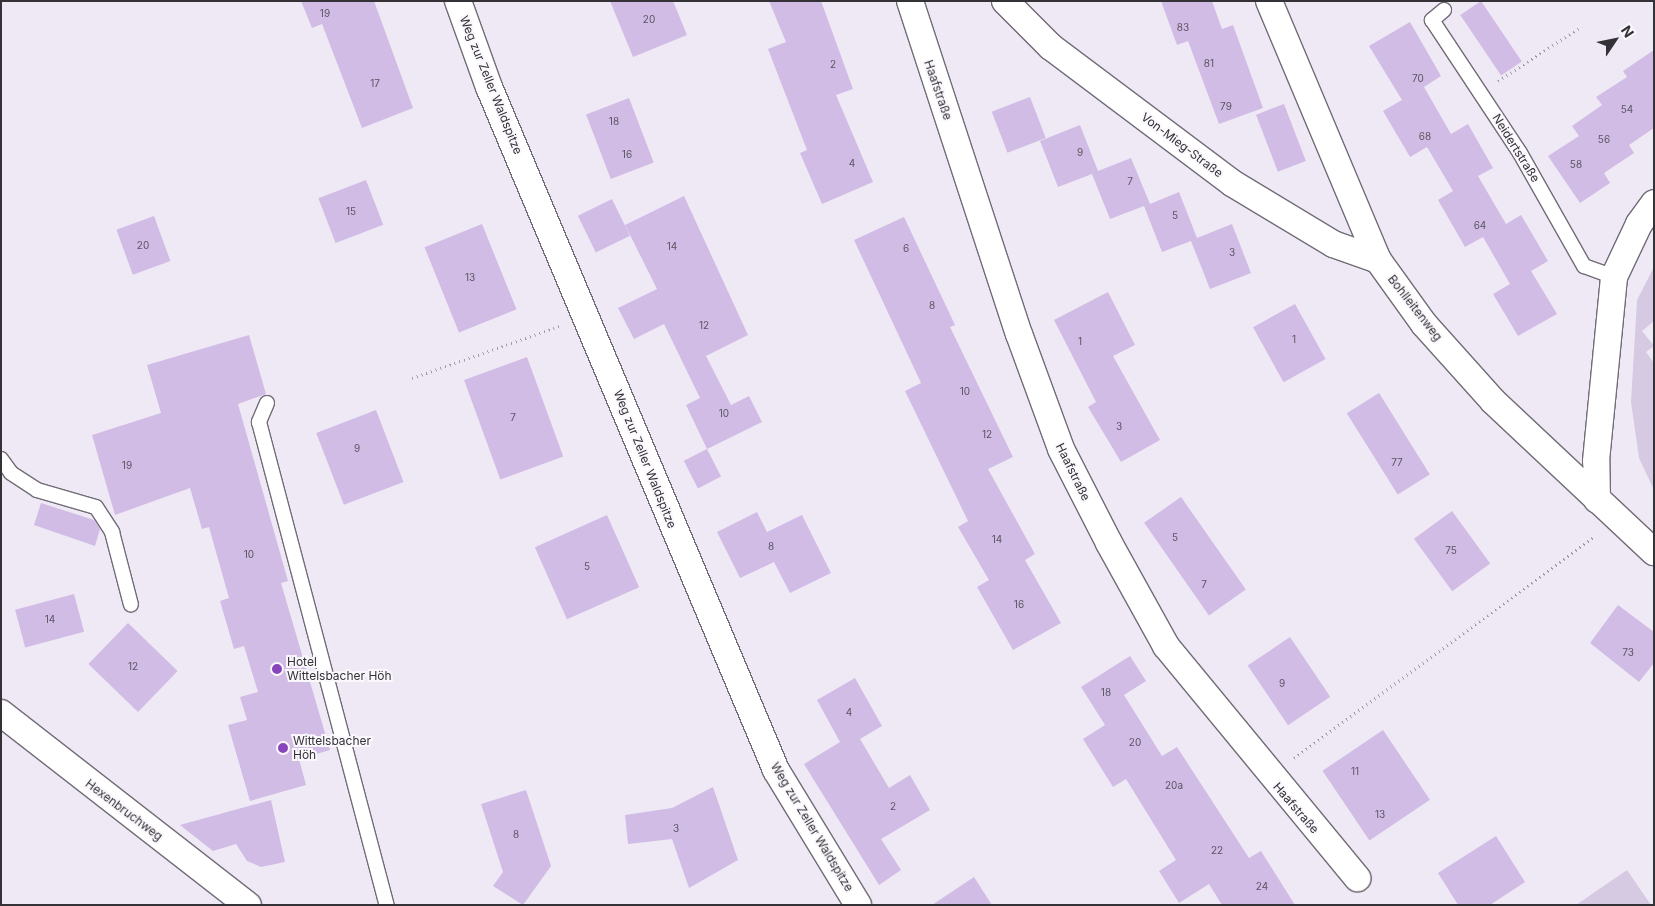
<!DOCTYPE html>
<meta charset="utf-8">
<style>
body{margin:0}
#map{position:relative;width:1655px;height:906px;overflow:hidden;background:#efe9f6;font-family:Inter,sans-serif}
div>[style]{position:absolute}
.green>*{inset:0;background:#d6cae3}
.building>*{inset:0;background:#d1bce5;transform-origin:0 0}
.path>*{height:3px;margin-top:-1.5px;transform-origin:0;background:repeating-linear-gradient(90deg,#a19da6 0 1px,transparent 0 5px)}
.roads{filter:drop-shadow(1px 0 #716c76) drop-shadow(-1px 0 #716c76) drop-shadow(0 1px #716c76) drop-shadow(0 -1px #716c76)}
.lane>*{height:14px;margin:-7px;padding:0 7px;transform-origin:7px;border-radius:7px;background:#fff}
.street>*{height:26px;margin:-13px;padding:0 13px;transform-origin:13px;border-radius:13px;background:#fff}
.dots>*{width:14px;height:14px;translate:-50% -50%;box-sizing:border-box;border:2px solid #fbf8fd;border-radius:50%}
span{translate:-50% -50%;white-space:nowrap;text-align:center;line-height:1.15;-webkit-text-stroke:4px #fbf8fd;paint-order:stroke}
.number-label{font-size:10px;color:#5b5462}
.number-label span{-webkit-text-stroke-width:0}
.street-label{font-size:12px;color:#343236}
.poi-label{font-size:12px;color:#343236}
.left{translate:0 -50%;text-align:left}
.frame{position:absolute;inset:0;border:2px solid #343236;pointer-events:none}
.north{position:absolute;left:1590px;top:15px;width:50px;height:50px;-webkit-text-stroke:4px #fbf8fd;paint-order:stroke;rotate:56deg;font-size:14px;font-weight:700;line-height:20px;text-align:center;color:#343236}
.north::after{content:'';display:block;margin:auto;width:18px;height:22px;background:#343236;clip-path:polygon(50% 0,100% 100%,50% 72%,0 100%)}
</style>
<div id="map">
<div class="green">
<div style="clip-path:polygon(1654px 267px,1654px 321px,1642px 331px,1654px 346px,1646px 352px,1654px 363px,1654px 490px,1639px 458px,1631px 402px,1637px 300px)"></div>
<div style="clip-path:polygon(1627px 870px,1651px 905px,1576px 905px)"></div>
</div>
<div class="building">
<div style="clip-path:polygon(301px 1px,374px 1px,413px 108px,362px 128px,322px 24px,312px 28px)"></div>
<div style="clip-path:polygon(610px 1px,673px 1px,687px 35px,633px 57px)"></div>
<div style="clip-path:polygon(769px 1px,821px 1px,853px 89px,836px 95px,873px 182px,822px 204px,800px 153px,807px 150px,768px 49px,786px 42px)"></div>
<div style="clip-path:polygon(1161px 1px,1212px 1px,1222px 29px,1233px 25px,1263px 108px,1219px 124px,1188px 41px,1177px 45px)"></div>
<div style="left:1481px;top:1px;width:73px;height:25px;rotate:56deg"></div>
<div style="clip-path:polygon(1410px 22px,1441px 76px,1424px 87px,1451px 134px,1468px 124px,1493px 168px,1478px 176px,1506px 224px,1521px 215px,1548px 261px,1531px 271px,1557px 314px,1518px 336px,1493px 294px,1510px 284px,1483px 237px,1465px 247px,1438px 200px,1453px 191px,1427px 147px,1410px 157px,1383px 111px,1402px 100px,1369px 46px)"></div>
<div style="clip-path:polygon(1654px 50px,1654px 128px,1629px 145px,1634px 153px,1604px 173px,1610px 183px,1580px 203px,1548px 156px,1579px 136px,1572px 126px,1602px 105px,1596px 97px,1627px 77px,1623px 71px)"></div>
<div style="left:1030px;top:97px;width:44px;height:41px;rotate:69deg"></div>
<div style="left:629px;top:98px;width:69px;height:46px;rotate:69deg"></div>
<div style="left:1284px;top:104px;width:61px;height:30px;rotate:69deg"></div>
<div style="clip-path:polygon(1080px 125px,1098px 171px,1131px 158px,1150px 204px,1179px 192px,1197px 238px,1232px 224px,1251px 273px,1210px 289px,1191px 241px,1162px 252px,1144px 206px,1110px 219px,1092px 174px,1058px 187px,1040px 141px)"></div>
<div style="left:366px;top:180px;width:48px;height:51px;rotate:69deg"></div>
<div style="clip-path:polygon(684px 196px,748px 335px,706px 356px,731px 405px,749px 396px,762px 422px,707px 449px,686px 405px,700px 398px,664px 324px,634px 339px,618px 308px,657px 289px,625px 225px)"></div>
<div style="left:612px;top:199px;width:41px;height:38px;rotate:64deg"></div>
<div style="left:154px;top:216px;width:48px;height:40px;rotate:70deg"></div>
<div style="clip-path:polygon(904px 217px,955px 325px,950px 327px,1013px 457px,988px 469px,1035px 554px,1025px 560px,1061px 623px,1013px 650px,977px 587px,989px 580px,958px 527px,968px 521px,905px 391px,921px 383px,854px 240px)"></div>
<div style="left:482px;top:224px;width:92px;height:62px;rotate:68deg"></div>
<div style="clip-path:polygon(1108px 292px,1135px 345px,1113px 356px,1160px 440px,1121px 462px,1088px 407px,1096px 402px,1054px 320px)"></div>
<div style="left:1295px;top:304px;width:63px;height:48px;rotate:61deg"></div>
<div style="clip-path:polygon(249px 335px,266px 394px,238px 404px,288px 581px,281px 583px,330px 750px,299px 759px,306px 785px,250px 801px,228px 725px,247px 720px,240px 697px,258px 692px,244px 646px,234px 649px,220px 601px,229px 598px,209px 527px,202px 529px,190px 488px,115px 515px,92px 435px,161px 413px,147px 365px)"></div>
<div style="left:527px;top:357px;width:106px;height:67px;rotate:70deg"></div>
<div style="left:1379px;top:393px;width:96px;height:38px;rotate:58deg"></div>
<div style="left:376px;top:410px;width:77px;height:64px;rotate:69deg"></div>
<div style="left:707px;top:449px;width:31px;height:26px;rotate:63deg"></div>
<div style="left:1181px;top:497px;width:113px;height:45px;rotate:55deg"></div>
<div style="clip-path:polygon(41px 503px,94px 520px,100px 529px,95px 546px,34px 525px)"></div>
<div style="left:1452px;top:511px;width:65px;height:47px;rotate:54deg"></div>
<div style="clip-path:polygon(757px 512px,767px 532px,802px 515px,831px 573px,790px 593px,774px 562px,740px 578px,717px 532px)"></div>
<div style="left:607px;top:515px;width:79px;height:79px;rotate:66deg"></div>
<div style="left:74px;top:594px;width:39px;height:61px;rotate:75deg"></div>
<div style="clip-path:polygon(1618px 605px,1654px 632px,1654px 663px,1639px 682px,1590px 643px)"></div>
<div style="left:128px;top:623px;width:69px;height:57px;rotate:44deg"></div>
<div style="left:1290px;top:637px;width:72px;height:51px;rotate:56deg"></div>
<div style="clip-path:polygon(1130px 656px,1146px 681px,1124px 695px,1162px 756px,1177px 747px,1249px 858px,1261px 851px,1295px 905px,1222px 905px,1209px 884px,1179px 903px,1159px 871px,1176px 860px,1126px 779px,1113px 787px,1083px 739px,1105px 725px,1081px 687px)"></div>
<div style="clip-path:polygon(855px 678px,882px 726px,860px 739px,889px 788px,910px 775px,930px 810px,881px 839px,901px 870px,879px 885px,804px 764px,840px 742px,817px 700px)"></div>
<div style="left:1383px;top:730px;width:84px;height:73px;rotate:56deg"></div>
<div style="clip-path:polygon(713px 787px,738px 860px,689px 888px,672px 839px,628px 844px,625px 815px,672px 808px)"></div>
<div style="clip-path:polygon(526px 790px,551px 866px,523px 905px,493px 886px,503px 872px,481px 804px)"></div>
<div style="clip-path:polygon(271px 800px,285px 862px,261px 867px,247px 861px,236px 844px,213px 851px,180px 825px)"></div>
<div style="clip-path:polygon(1496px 836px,1525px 882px,1490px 905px,1458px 905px,1438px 873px)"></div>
<div style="clip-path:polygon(974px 877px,992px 905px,932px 905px)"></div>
</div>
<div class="path">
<div style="left:1498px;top:81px;width:100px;rotate:-33.2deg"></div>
<div style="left:412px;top:378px;width:157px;rotate:-19.4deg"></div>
<div style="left:1294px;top:758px;width:374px;rotate:-36.4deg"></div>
</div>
<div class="roads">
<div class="lane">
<div style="left:1444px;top:10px;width:16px;rotate:140deg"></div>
<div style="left:1432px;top:20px;width:159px;rotate:56.5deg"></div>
<div style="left:1520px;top:153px;width:130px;rotate:60.5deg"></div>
<div style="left:1584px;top:266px;width:32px;rotate:20deg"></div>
<div style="left:267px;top:403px;width:21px;rotate:113deg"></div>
<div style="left:259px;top:422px;width:500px;rotate:75.2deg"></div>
<div style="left:1px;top:459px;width:17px;rotate:54deg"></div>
<div style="left:11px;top:473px;width:31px;rotate:33deg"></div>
<div style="left:37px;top:490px;width:61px;rotate:16.1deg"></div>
<div style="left:96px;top:507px;width:30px;rotate:57deg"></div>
<div style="left:112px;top:532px;width:75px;rotate:75.4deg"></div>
</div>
<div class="street">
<div style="left:458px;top:1px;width:91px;rotate:70.2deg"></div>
<div style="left:489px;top:87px;width:741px;rotate:67.21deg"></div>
<div style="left:776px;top:770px;width:158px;rotate:58.7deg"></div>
<div style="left:910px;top:1px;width:350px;rotate:71.9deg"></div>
<div style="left:1019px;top:334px;width:122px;rotate:69.9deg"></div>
<div style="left:1061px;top:449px;width:106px;rotate:62.9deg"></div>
<div style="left:1109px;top:543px;width:118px;rotate:61deg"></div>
<div style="left:1166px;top:646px;width:301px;rotate:50.5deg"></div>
<div style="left:1005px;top:1px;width:65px;rotate:45deg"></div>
<div style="left:1051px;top:47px;width:226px;rotate:36.9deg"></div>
<div style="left:1232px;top:183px;width:118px;rotate:31.1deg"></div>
<div style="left:1333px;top:244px;width:48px;rotate:19.6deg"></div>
<div style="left:1269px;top:1px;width:281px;rotate:67.2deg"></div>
<div style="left:1378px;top:260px;width:79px;rotate:54.3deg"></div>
<div style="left:1424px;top:324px;width:103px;rotate:48.1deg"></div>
<div style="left:1493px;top:401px;width:221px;rotate:43.2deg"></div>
<div style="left:1597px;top:500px;width:39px;rotate:-91deg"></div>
<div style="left:1596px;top:461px;width:185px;rotate:-84.4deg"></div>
<div style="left:1614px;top:277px;width:59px;rotate:-64.7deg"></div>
<div style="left:1639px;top:224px;width:26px;rotate:-54deg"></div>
<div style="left:1px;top:713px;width:313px;rotate:37.9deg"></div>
</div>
</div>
<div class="dots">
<div style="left:277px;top:669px;background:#8945ba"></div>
<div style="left:283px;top:748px;background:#8945ba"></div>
</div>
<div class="number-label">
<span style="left:325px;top:14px">19</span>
<span style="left:649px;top:20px">20</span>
<span style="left:1183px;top:28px">83</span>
<span style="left:1209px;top:64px">81</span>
<span style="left:833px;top:65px">2</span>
<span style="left:1418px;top:79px">70</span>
<span style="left:375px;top:84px">17</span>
<span style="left:1226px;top:107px">79</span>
<span style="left:1627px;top:110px">54</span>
<span style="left:614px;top:122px">18</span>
<span style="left:1425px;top:137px">68</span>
<span style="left:1604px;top:140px">56</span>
<span style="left:1080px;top:153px">9</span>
<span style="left:627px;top:155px">16</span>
<span style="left:852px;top:164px">4</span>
<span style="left:1576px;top:165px">58</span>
<span style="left:1130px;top:182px">7</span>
<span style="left:351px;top:212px">15</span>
<span style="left:1175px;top:216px">5</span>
<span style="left:1480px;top:226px">64</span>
<span style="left:143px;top:246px">20</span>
<span style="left:672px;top:247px">14</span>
<span style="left:906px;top:249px">6</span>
<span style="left:1232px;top:253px">3</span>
<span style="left:470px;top:278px">13</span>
<span style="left:932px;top:306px">8</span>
<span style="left:704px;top:326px">12</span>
<span style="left:1294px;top:340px">1</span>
<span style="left:1080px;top:342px">1</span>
<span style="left:965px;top:392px">10</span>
<span style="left:724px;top:414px">10</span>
<span style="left:513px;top:418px">7</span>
<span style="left:1119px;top:427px">3</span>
<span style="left:987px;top:435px">12</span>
<span style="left:357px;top:449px">9</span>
<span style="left:1397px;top:463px">77</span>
<span style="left:127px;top:466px">19</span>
<span style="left:1175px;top:538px">5</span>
<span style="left:997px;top:540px">14</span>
<span style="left:771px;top:547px">8</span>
<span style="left:1451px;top:551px">75</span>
<span style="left:249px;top:555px">10</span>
<span style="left:587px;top:567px">5</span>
<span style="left:1204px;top:585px">7</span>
<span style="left:1019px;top:605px">16</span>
<span style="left:50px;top:620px">14</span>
<span style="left:1628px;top:653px">73</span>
<span style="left:133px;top:667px">12</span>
<span style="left:1282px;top:684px">9</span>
<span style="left:1106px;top:693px">18</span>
<span style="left:849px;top:713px">4</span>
<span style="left:1135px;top:743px">20</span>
<span style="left:1355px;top:772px">11</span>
<span style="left:1174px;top:786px">20a</span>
<span style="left:893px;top:807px">2</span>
<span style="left:1380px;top:815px">13</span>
<span style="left:676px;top:829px">3</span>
<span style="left:516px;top:835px">8</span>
<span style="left:1217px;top:851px">22</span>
<span style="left:1262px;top:887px">24</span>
</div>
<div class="street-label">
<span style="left:491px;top:85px;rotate:68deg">Weg zur Zeller Waldspitze</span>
<span style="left:938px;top:90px;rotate:71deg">Haafstraße</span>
<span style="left:1182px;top:145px;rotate:37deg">Von-Mieg-Straße</span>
<span style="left:1516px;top:148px;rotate:58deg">Neidertstraße</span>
<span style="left:1415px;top:308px;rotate:52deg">Bohlleitenweg</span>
<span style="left:645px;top:459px;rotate:68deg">Weg zur Zeller Waldspitze</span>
<span style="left:1073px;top:472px;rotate:64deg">Haafstraße</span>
<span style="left:1296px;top:808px;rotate:49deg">Haafstraße</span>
<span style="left:124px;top:810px;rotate:37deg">Hexenbruchweg</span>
<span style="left:812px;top:827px;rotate:59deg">Weg zur Zeller Waldspitze</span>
</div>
<div class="poi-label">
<span class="left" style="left:287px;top:669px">Hotel<br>Wittelsbacher Höh</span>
<span class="left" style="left:293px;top:748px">Wittelsbacher<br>Höh</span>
</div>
<div class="frame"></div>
<div class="north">N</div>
</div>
